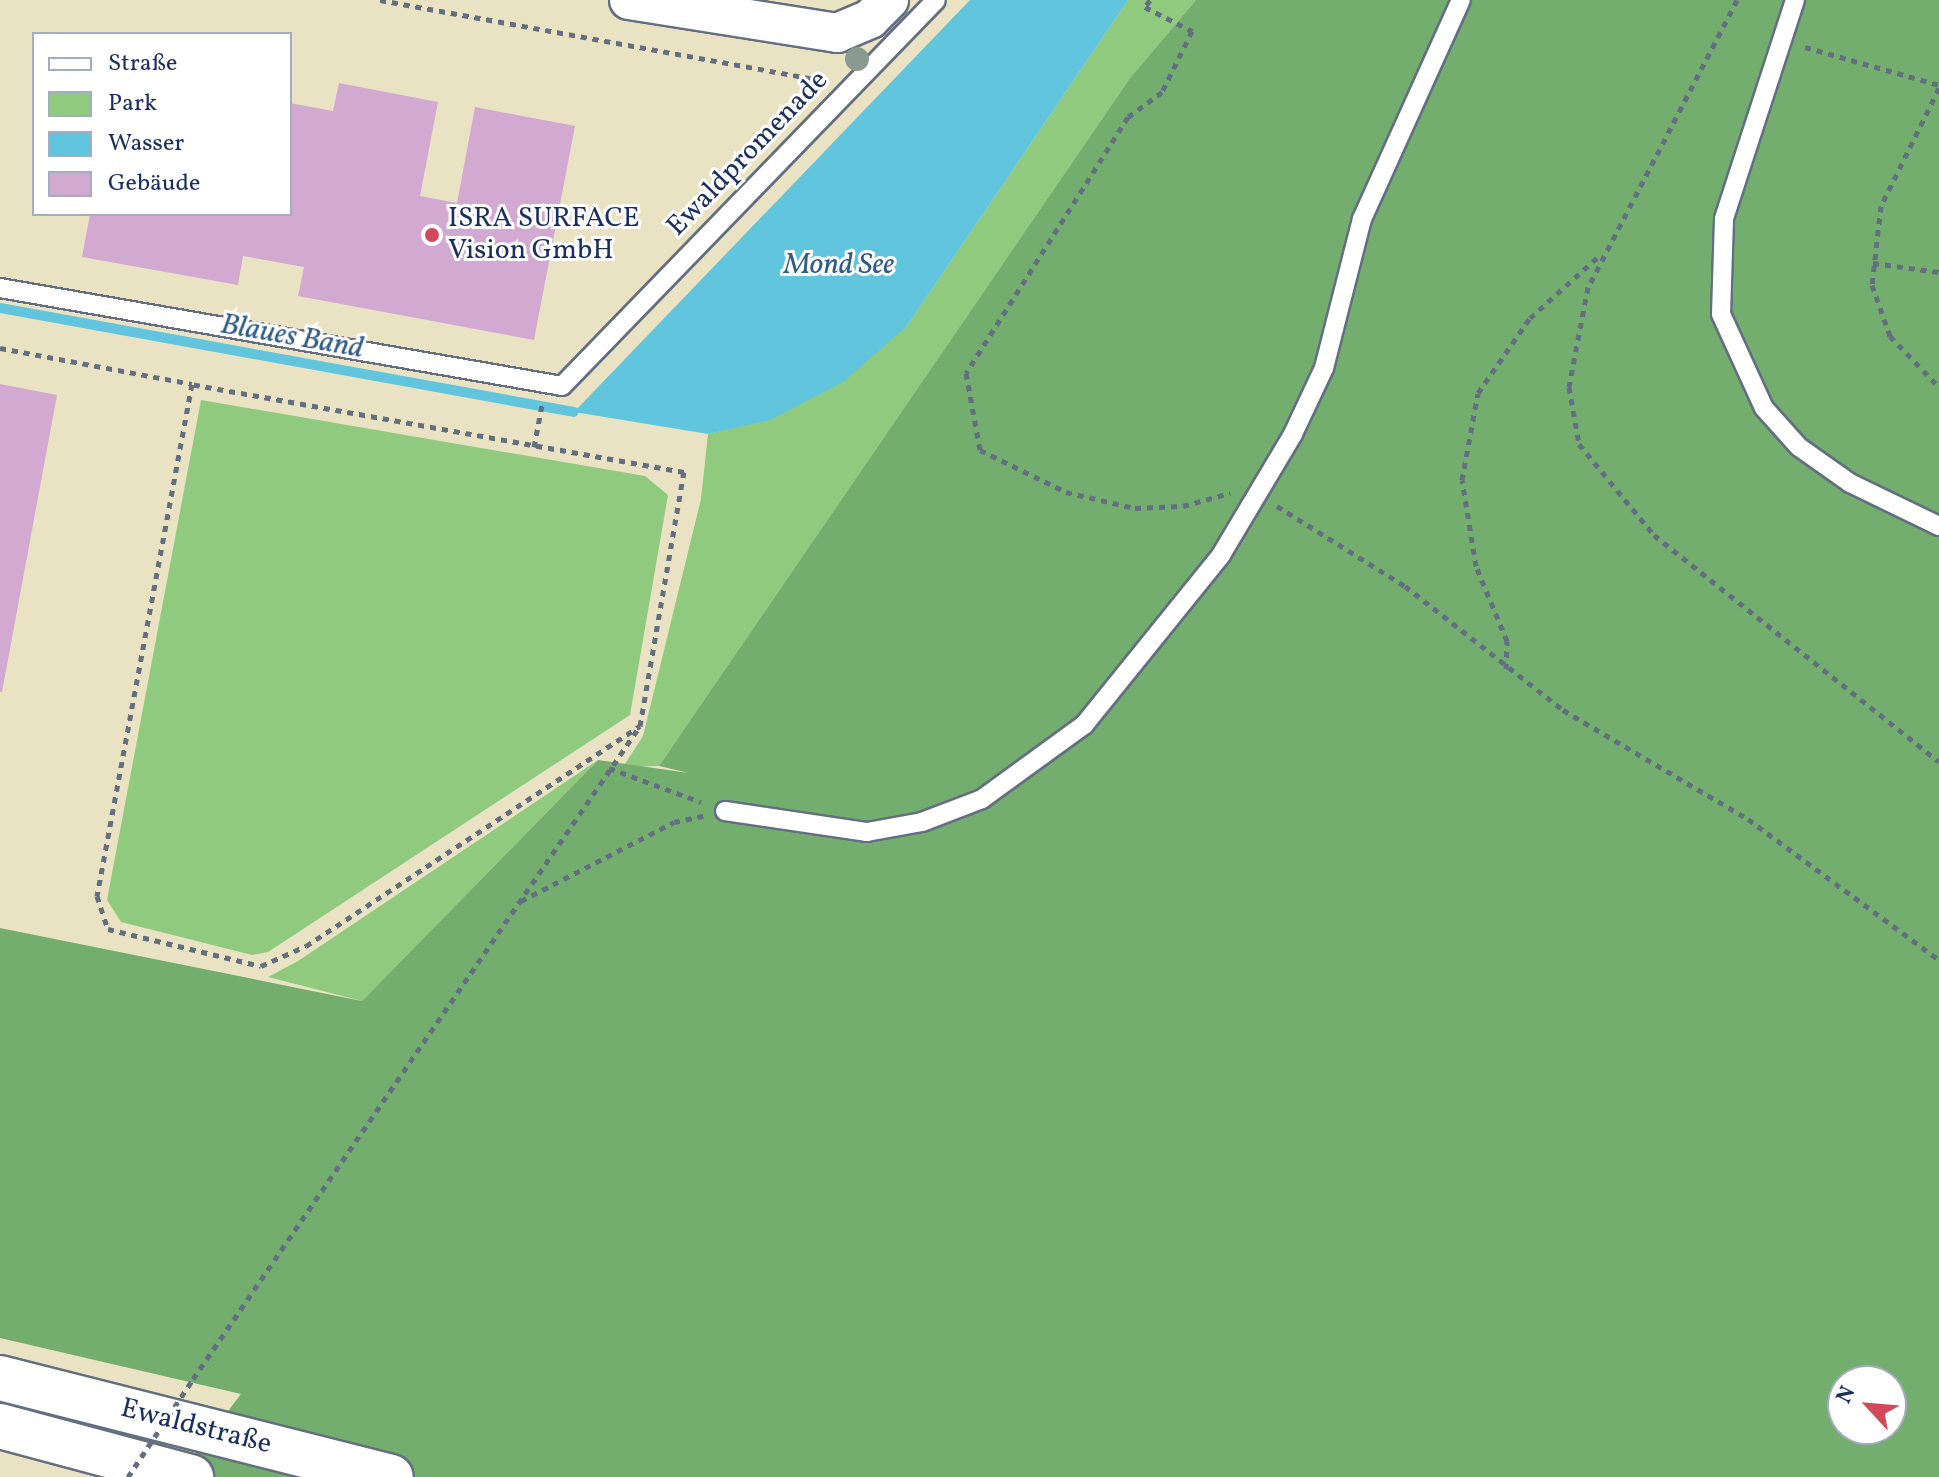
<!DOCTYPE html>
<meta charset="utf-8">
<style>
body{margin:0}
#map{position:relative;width:1939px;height:1477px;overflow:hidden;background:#eae3c3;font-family:Vollkorn,serif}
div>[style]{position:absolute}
.green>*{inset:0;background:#8fca7f}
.forest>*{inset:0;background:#73ae6e}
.water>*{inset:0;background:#60c5dd}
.stream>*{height:10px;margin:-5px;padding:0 5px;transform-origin:5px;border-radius:5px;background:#60c5dd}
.building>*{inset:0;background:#d2a9d0}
.path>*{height:5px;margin-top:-2.5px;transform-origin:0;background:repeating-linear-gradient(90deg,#636e81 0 6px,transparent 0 12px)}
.roads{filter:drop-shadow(2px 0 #636e81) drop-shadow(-2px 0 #636e81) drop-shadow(0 2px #636e81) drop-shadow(0 -2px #636e81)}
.service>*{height:18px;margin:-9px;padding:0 9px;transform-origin:9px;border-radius:9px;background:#fff}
.minor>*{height:38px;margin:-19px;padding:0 19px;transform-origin:19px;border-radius:19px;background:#fff}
.secondary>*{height:44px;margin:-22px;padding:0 22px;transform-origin:22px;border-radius:22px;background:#fff}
.path-bridge>*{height:5px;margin-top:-2.5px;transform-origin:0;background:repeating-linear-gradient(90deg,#636e81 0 6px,transparent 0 12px)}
.trees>*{width:24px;height:24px;margin:-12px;border-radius:50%;background:#8b9a91}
.dots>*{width:22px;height:22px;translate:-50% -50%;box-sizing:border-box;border:4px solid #fff;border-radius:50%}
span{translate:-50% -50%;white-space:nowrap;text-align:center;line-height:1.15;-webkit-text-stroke:6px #fff;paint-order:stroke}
.street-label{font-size:28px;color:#1b2f5e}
.poi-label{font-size:28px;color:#1b2f5e}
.left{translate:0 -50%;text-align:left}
.water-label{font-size:30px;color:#305c84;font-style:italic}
.legend{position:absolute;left:32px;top:32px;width:260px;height:184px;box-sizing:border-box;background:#fff;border:2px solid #a4acbf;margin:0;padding:10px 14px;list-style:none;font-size:24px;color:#1b2f5e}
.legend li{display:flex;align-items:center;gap:16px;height:40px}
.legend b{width:40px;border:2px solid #a4acbf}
.north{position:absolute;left:1827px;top:1365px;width:80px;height:80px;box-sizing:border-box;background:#fff;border:2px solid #a4acbf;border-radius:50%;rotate:296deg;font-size:22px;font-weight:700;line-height:32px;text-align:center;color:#1b2f5e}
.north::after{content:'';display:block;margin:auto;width:28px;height:36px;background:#d1495b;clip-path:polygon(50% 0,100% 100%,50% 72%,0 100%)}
</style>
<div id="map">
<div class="green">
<div style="clip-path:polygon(1128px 0,1196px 0,1130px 78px,659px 766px,623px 767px,643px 736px,701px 499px,708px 434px,770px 419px,907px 326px)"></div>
<div style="clip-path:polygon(201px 400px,645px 476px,668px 495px,630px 715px,268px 952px,252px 955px,121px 922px,107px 900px)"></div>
<div style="clip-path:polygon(598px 760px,362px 1001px,268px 977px,298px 961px)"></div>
</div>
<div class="forest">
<div style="clip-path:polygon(evenodd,1196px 0,1939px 0,1939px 1477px,178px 1477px,241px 1394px,0 1338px,0 928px,362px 1001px,598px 760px,689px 773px,659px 766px,1130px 78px,1196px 0,1843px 1381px,1891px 1381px,1891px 1429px,1843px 1429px,1843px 1381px)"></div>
</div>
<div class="water">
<div style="clip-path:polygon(970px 0,1128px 0,907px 326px,843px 382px,770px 420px,708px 434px,574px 412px)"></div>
</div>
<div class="stream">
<div style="left:0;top:308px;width:583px;rotate:10.27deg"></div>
</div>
<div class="building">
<div style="clip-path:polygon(339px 83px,438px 102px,420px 196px,457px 203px,475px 107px,575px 126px,534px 340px,298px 296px,304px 267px,243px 256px,238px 285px,82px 257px,90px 214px,290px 214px,290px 103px,333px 111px)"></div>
<div style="clip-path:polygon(0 384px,57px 395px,2px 692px,0 692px)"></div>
</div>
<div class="path">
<div style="left:380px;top:0;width:451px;rotate:10.3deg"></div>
<div style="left:1150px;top:0;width:9px;rotate:126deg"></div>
<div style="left:1145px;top:7px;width:53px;rotate:27.1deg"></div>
<div style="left:1192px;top:31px;width:68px;rotate:116.2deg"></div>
<div style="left:1162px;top:92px;width:42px;rotate:143.7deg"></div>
<div style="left:1128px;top:117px;width:303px;rotate:122.3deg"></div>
<div style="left:966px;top:373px;width:78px;rotate:79.7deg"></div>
<div style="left:980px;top:450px;width:96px;rotate:26deg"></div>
<div style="left:1066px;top:492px;width:71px;rotate:13.1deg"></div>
<div style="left:1135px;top:508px;width:48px;rotate:-2.4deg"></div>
<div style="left:1183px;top:506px;width:49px;rotate:-15.5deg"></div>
<div style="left:1737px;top:0;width:323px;rotate:117.4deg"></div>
<div style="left:1588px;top:287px;width:102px;rotate:100.8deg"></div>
<div style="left:1569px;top:387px;width:58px;rotate:80deg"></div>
<div style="left:1579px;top:444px;width:118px;rotate:50.5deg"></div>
<div style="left:1654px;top:535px;width:364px;rotate:38.5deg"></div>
<div style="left:1805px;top:47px;width:139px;rotate:15.8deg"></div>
<div style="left:1939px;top:88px;width:131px;rotate:116.2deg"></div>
<div style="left:1881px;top:206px;width:80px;rotate:96.5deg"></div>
<div style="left:1872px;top:285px;width:54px;rotate:70.6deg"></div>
<div style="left:1890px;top:336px;width:71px;rotate:46.1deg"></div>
<div style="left:1873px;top:263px;width:67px;rotate:7.8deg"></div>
<div style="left:0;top:348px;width:195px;rotate:10.6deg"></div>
<div style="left:534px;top:447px;width:43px;rotate:-79.2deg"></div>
<div style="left:1277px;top:506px;width:151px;rotate:32deg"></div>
<div style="left:1405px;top:586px;width:201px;rotate:38.1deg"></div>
<div style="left:1563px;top:710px;width:215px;rotate:30.5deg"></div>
<div style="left:1748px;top:819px;width:237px;rotate:36.4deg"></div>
<div style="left:1506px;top:669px;width:28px;rotate:-88deg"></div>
<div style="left:1507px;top:641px;width:81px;rotate:-112.5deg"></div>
<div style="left:1476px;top:566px;width:87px;rotate:-99.2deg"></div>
<div style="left:1462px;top:480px;width:88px;rotate:-79.6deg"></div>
<div style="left:1478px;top:393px;width:91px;rotate:-55.3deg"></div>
<div style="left:1530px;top:318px;width:94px;rotate:-42deg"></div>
<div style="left:609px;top:768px;width:98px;rotate:20.3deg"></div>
<div style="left:521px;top:901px;width:172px;rotate:-27.3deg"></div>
<div style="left:674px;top:822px;width:30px;rotate:-12deg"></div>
<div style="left:193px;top:1379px;width:791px;rotate:-55.61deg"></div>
<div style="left:640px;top:726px;width:258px;rotate:-80.2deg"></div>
<div style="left:684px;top:472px;width:500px;rotate:-169.9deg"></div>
<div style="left:192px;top:384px;width:521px;rotate:100.51deg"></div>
<div style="left:97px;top:896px;width:35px;rotate:72deg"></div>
<div style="left:108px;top:929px;width:157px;rotate:13.6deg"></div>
<div style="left:261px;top:966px;width:49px;rotate:-24deg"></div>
<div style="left:306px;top:946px;width:400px;rotate:-33.4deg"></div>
</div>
<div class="roads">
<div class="service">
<div style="left:1795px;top:0;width:230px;rotate:108deg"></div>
<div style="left:1724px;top:219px;width:95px;rotate:91.8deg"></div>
<div style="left:1721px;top:314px;width:103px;rotate:65.4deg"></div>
<div style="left:1764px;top:408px;width:52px;rotate:48.1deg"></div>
<div style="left:1799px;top:447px;width:62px;rotate:35.2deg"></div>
<div style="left:1850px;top:483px;width:99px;rotate:25.8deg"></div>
<div style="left:0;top:288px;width:570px;rotate:9.89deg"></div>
<div style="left:562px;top:386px;width:537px;rotate:-45.9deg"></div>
<div style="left:725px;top:811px;width:144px;rotate:8.4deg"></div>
<div style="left:867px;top:832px;width:56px;rotate:-10.3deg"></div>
<div style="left:922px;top:822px;width:64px;rotate:-21deg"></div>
<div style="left:982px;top:799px;width:126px;rotate:-36deg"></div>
<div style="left:1084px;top:725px;width:218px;rotate:-51.1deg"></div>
<div style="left:1221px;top:555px;width:141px;rotate:-59.2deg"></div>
<div style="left:1293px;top:434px;width:73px;rotate:-64.8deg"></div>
<div style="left:1324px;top:368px;width:154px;rotate:-75.7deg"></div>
<div style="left:1362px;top:219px;width:240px;rotate:-65.7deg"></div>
</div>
<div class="minor">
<div style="left:629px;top:0;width:211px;rotate:9deg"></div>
<div style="left:837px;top:33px;width:36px;rotate:-23deg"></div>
<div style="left:870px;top:19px;width:27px;rotate:-45deg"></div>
</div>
<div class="secondary">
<div style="left:0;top:1378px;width:403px;rotate:14.2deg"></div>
<div style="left:0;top:1426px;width:198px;rotate:15deg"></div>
</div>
</div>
<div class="path-bridge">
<div style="left:128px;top:1477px;width:118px;rotate:-56.4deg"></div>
</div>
<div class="trees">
<div style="left:857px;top:59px"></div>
</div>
<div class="dots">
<div style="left:432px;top:235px;background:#d1495b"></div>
</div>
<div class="street-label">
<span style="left:748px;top:154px;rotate:-46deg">Ewaldpromenade</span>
<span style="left:196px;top:1427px;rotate:14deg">Ewaldstraße</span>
</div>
<div class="poi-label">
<span class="left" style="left:448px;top:235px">ISRA SURFACE<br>Vision GmbH</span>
</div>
<div class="water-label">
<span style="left:839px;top:265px">Mond See</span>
<span style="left:292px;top:337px;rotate:10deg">Blaues Band</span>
</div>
<ul class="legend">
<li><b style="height:10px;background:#fff"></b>Straße</li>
<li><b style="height:22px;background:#8fca7f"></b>Park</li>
<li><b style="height:22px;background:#60c5dd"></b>Wasser</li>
<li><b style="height:22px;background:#d2a9d0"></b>Gebäude</li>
</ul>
<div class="north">N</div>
</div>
